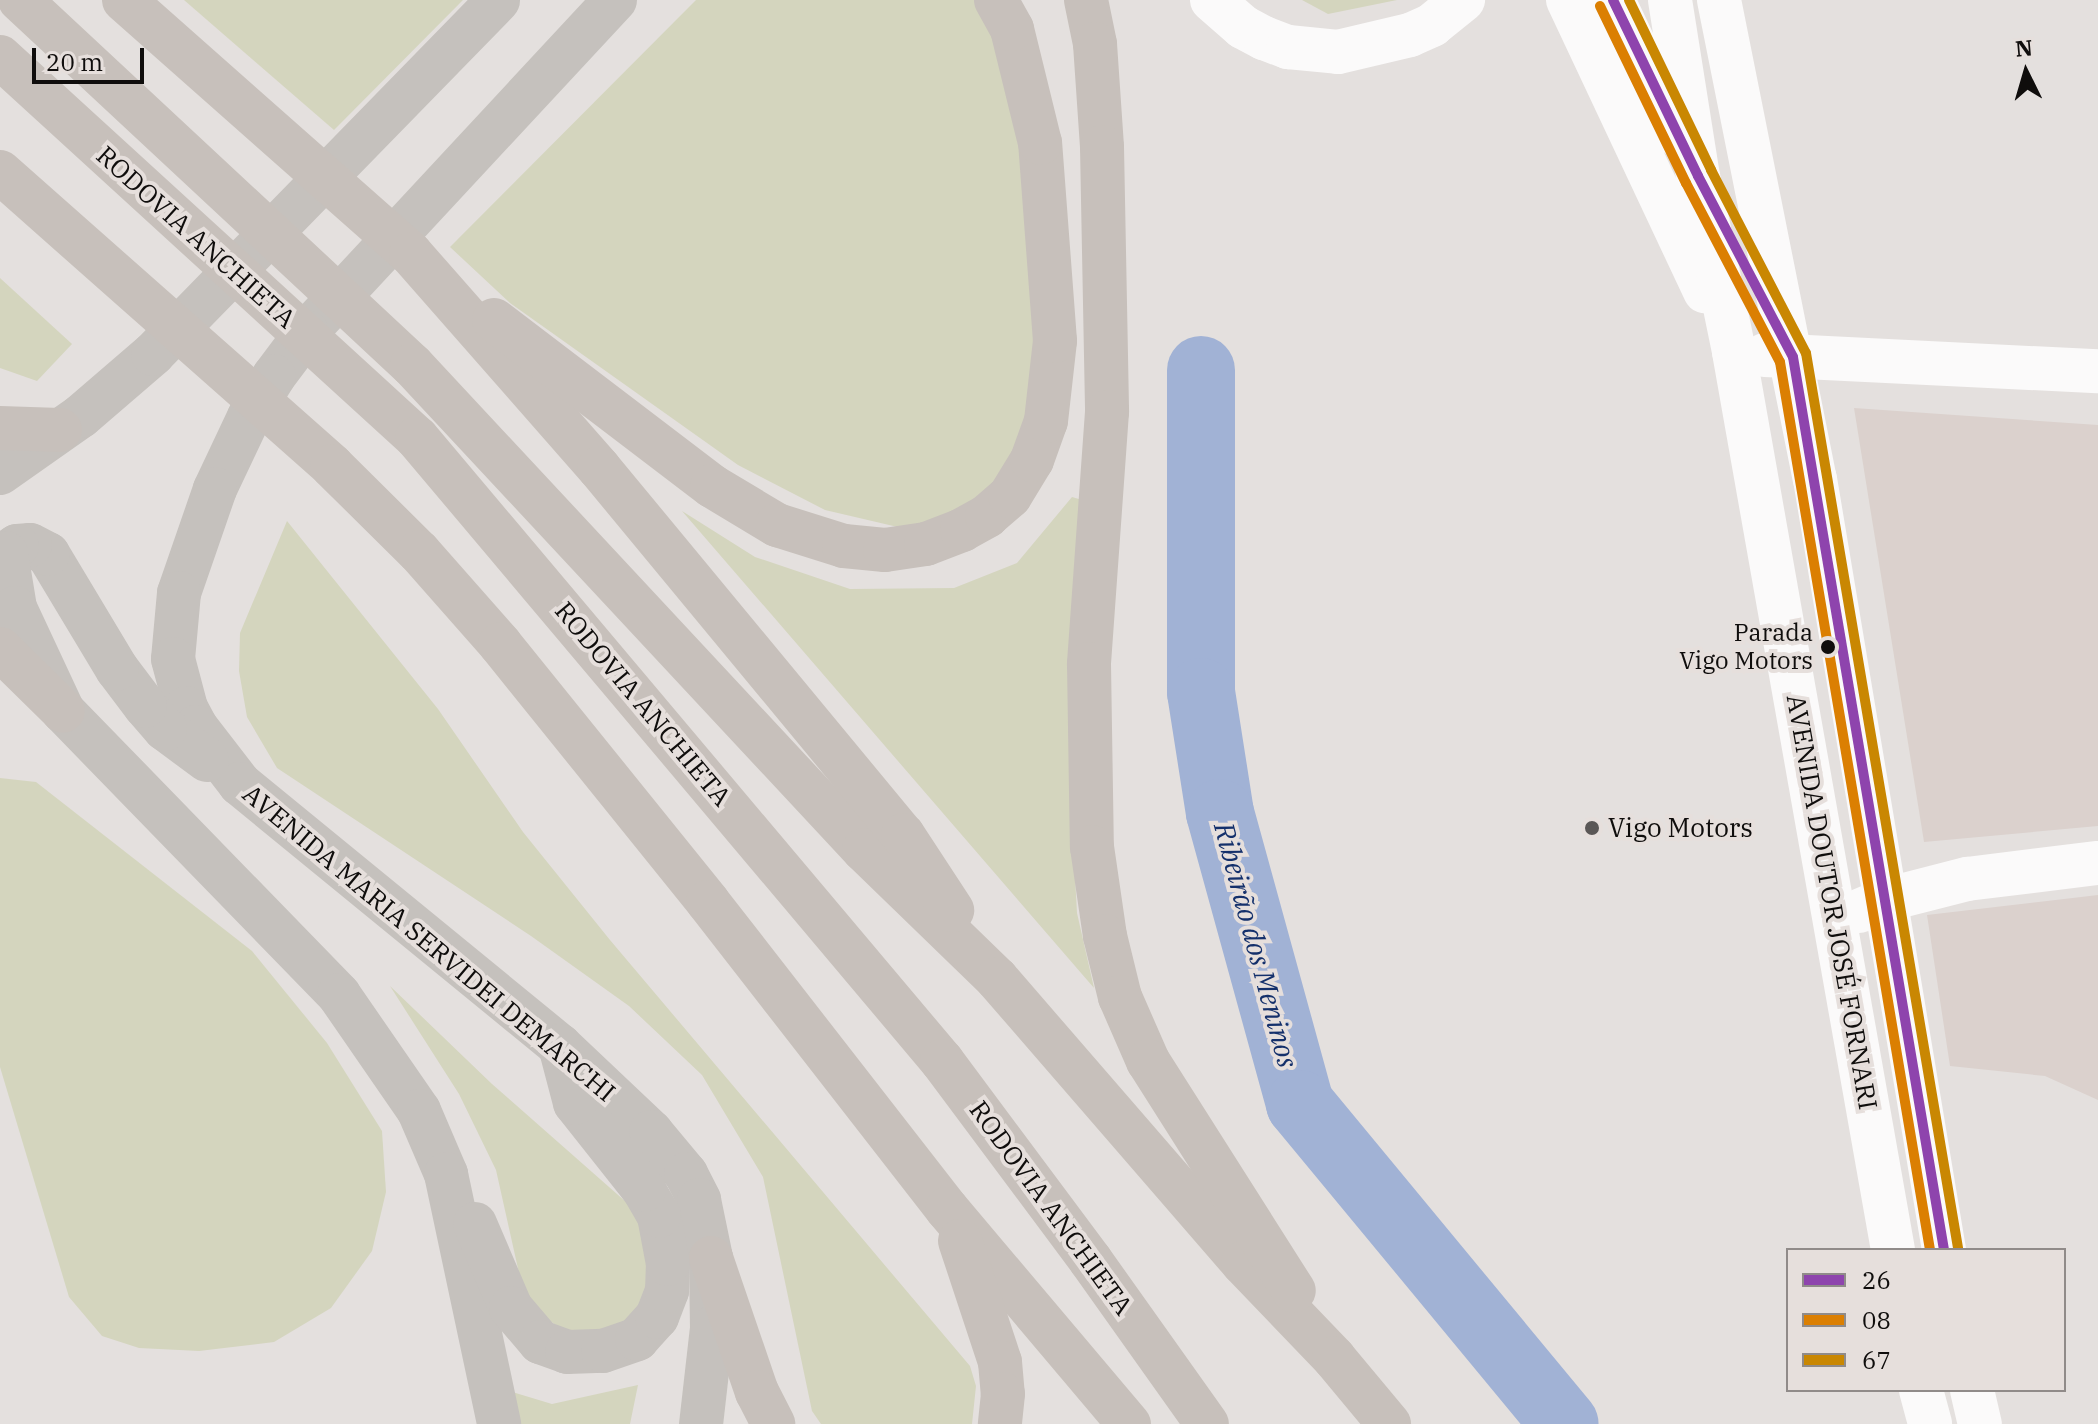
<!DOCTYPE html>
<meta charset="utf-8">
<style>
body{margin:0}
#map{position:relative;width:2098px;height:1424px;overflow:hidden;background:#e4e0de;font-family:"IBM Plex Serif",serif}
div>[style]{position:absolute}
.built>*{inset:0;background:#dbd1cd}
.green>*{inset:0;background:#d4d5be}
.river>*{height:68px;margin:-34px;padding:0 34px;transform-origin:34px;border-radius:34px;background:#a1b2d5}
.minor>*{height:44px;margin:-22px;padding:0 22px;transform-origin:22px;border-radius:22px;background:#fbfafa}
.major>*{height:44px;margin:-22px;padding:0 22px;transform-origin:22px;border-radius:22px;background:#c5c1bd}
.highway>*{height:44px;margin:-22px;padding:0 22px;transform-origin:22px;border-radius:22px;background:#c7c0bb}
.bus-1>*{height:10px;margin:-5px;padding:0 5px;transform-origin:5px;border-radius:5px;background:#8e44ad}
.bus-2>*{height:10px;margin:-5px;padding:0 5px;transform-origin:5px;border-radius:5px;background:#db7f02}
.bus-3>*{height:10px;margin:-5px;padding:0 5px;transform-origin:5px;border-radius:5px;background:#c98702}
.dots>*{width:22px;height:22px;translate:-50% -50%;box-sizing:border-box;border:4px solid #e6dfdc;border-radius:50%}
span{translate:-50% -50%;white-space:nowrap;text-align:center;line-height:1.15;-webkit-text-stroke:8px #e6dfdc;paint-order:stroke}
.bus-label{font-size:24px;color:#0f0d0c}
.right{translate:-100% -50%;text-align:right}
.street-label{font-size:26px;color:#0f0d0c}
.poi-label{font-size:26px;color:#0f0d0c}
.left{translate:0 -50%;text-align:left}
.water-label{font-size:28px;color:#14306b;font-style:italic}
.legend{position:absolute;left:1786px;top:1248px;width:280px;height:144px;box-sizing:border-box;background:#e6dfdc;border:2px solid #908b89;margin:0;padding:10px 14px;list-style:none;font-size:24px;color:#0f0d0c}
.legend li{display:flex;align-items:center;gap:16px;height:40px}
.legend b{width:40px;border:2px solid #908b89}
.north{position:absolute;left:1986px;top:32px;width:80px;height:80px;-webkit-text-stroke:6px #e6dfdc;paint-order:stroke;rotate:355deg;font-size:22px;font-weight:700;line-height:32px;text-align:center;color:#0f0d0c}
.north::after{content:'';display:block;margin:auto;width:28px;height:36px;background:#0f0d0c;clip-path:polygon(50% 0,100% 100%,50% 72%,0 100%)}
.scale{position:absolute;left:32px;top:48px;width:112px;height:36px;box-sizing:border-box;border:4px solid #0f0d0c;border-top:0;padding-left:10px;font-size:24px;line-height:28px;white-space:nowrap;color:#0f0d0c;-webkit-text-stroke:6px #e6dfdc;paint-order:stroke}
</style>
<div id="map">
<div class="built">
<div style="clip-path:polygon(1854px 408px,2098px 425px,2098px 826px,1924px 842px)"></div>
<div style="clip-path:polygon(2098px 895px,2098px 1100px,2045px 1076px,1950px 1066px,1927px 915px)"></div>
</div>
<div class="green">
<div style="clip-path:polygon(184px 0,463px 0,334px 130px)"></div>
<div style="clip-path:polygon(696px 0,980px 0,1031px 136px,1038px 404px,1009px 470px,967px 514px,902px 528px,825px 510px,738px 465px,510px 303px,450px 247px)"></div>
<div style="clip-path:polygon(1302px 0,1397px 0,1328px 14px)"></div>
<div style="clip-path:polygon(0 278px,72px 344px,37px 381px,0 368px)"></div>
<div style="clip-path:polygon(1072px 497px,1089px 502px,1070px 785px,1077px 913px,1094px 988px,682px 511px,755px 557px,850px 589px,954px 588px,1017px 563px)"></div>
<div style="clip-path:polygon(287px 521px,438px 709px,523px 832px,610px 940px,970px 1366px,976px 1386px,972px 1424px,821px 1424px,812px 1411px,763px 1177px,702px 1075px,629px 1006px,531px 936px,277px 768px,247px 717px,239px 671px,240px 633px)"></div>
<div style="clip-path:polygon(0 778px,36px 782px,252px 951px,327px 1043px,382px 1131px,386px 1192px,372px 1251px,331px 1308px,274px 1342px,199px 1351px,139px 1348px,102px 1336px,69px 1297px,0 1067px)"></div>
<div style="clip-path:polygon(390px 986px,492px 1084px,634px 1209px,662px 1260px,629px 1327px,567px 1333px,543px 1316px,523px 1291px,496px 1170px,459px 1094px)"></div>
<div style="clip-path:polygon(638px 1385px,630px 1424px,518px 1424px,509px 1391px,552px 1404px)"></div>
</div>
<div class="river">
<div style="left:1201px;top:370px;width:322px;rotate:90deg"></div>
<div style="left:1201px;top:692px;width:122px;rotate:81.1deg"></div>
<div style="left:1220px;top:813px;width:302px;rotate:74.6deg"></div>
<div style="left:1300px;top:1104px;width:415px;rotate:50.4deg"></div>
</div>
<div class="minor">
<div style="left:1212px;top:0;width:41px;rotate:41.1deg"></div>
<div style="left:1243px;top:27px;width:24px;rotate:28deg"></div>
<div style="left:1264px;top:38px;width:26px;rotate:21deg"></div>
<div style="left:1288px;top:47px;width:50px;rotate:5.7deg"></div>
<div style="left:1338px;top:52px;width:74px;rotate:-13.3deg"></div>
<div style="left:1410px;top:35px;width:24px;rotate:-24deg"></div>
<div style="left:1432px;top:25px;width:40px;rotate:-39deg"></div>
<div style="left:1568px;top:0;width:322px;rotate:64.8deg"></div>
<div style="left:1613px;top:0;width:149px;rotate:64.6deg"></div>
<div style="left:1670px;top:0;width:178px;rotate:81deg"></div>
<div style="left:1698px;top:176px;width:180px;rotate:78.4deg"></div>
<div style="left:1734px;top:352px;width:912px;rotate:79.96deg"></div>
<div style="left:1719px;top:0;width:489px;rotate:78.7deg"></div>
<div style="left:1815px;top:479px;width:782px;rotate:80.5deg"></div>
<div style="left:1765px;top:355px;width:333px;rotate:2.8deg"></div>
<div style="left:1859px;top:911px;width:28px;rotate:-23deg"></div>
<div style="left:1885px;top:900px;width:85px;rotate:-14.4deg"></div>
<div style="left:1967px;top:879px;width:132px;rotate:-7deg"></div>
<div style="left:1921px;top:1390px;width:35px;rotate:75deg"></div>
<div style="left:1972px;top:1390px;width:35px;rotate:77deg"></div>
</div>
<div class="major">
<div style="left:615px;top:0;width:453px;rotate:132.9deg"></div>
<div style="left:307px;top:332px;width:55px;rotate:126.9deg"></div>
<div style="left:274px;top:376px;width:48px;rotate:121.4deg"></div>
<div style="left:249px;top:417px;width:80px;rotate:115.3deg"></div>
<div style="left:215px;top:489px;width:110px;rotate:109.1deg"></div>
<div style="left:179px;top:593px;width:66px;rotate:95.2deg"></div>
<div style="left:173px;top:659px;width:51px;rotate:75.1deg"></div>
<div style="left:186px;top:708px;width:21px;rotate:62deg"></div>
<div style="left:196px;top:727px;width:72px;rotate:52.3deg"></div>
<div style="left:240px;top:784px;width:412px;rotate:39.3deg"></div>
<div style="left:559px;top:1045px;width:127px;rotate:43.4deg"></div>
<div style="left:651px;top:1132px;width:55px;rotate:50.2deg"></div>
<div style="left:686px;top:1174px;width:29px;rotate:63deg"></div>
<div style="left:699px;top:1200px;width:59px;rotate:78.3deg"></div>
<div style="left:711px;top:1258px;width:70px;rotate:89.2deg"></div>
<div style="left:712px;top:1328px;width:97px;rotate:96.5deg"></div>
<div style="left:0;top:473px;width:99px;rotate:-35.1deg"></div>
<div style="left:81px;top:416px;width:95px;rotate:-40.7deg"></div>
<div style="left:153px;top:354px;width:494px;rotate:-45.7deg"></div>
<div style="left:207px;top:760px;width:52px;rotate:-143.6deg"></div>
<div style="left:165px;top:729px;width:30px;rotate:-131deg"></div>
<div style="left:145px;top:706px;width:46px;rotate:-127.1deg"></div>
<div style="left:117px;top:669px;width:134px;rotate:-121deg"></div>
<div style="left:48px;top:554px;width:20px;rotate:-153deg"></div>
<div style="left:30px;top:545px;width:13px;rotate:176deg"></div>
<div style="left:17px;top:546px;width:13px;rotate:148deg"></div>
<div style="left:6px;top:553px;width:56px;rotate:80.7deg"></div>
<div style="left:15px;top:608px;width:114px;rotate:65deg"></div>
<div style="left:63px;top:711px;width:396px;rotate:45.8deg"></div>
<div style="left:339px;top:995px;width:141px;rotate:55.4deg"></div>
<div style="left:419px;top:1111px;width:69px;rotate:66.8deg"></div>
<div style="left:446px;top:1174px;width:256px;rotate:78deg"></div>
<div style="left:475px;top:1224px;width:91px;rotate:66.8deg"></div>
<div style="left:511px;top:1308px;width:45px;rotate:49.5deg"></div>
<div style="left:540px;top:1342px;width:29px;rotate:20deg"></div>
<div style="left:567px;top:1352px;width:36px;rotate:-2deg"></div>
<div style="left:603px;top:1351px;width:36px;rotate:-19deg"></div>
<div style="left:637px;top:1339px;width:30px;rotate:-48deg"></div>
<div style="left:657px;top:1317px;width:28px;rotate:-69deg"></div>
<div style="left:667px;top:1291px;width:27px;rotate:-88deg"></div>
<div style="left:668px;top:1264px;width:49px;rotate:-100.6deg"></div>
<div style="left:659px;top:1216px;width:30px;rotate:-120deg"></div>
<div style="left:644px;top:1190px;width:111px;rotate:-128.4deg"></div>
<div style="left:575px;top:1103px;width:59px;rotate:-104.7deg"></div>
</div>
<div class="highway">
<div style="left:20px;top:0;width:536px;rotate:42.96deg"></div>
<div style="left:412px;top:365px;width:663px;rotate:47.02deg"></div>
<div style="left:864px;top:850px;width:185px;rotate:44.1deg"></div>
<div style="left:997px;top:979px;width:376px;rotate:49.1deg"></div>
<div style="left:1243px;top:1263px;width:132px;rotate:46.2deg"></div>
<div style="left:1334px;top:1358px;width:86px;rotate:50.2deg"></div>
<div style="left:124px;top:0;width:383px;rotate:41.5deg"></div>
<div style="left:411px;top:254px;width:285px;rotate:48.7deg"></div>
<div style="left:599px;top:468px;width:477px;rotate:50.4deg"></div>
<div style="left:903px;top:835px;width:90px;rotate:56.8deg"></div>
<div style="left:1086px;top:0;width:45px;rotate:78.4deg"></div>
<div style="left:1095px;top:44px;width:103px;rotate:86.1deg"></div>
<div style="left:1102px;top:147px;width:265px;rotate:88.9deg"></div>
<div style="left:1107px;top:412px;width:253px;rotate:94.1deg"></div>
<div style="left:1089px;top:664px;width:183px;rotate:89.1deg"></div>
<div style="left:1092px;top:847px;width:90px;rotate:81.7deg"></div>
<div style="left:1105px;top:936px;width:63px;rotate:76.2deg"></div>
<div style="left:1120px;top:997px;width:70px;rotate:66.4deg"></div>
<div style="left:1148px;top:1061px;width:272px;rotate:57.6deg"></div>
<div style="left:0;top:57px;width:565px;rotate:42.42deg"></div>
<div style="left:417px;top:438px;width:815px;rotate:49.88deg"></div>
<div style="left:942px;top:1061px;width:249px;rotate:53.3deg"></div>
<div style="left:1091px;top:1261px;width:200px;rotate:54.6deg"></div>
<div style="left:0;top:172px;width:443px;rotate:41.5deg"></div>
<div style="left:332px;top:466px;width:122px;rotate:44.7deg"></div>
<div style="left:419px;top:552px;width:123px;rotate:48.6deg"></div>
<div style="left:500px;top:644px;width:331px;rotate:51.1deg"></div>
<div style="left:708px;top:902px;width:389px;rotate:52.1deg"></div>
<div style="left:947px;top:1209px;width:282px;rotate:49.8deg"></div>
<div style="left:494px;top:320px;width:274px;rotate:37.3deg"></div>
<div style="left:712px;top:486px;width:76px;rotate:31deg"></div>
<div style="left:777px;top:525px;width:70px;rotate:17.4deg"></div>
<div style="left:844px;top:546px;width:41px;rotate:5.6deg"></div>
<div style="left:885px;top:550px;width:41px;rotate:-8.3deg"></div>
<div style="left:926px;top:544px;width:39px;rotate:-21deg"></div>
<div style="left:962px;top:530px;width:29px;rotate:-29deg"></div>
<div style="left:987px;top:516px;width:30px;rotate:-41deg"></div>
<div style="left:1010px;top:496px;width:42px;rotate:-58.6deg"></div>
<div style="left:1032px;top:460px;width:41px;rotate:-70.3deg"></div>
<div style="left:1046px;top:421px;width:81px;rotate:-83.6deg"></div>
<div style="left:1055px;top:341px;width:199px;rotate:-94.3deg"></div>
<div style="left:1040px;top:143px;width:117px;rotate:-103.8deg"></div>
<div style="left:1012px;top:29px;width:33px;rotate:-119deg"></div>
<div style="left:0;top:428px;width:60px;rotate:1.9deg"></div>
<div style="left:0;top:649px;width:88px;rotate:44.5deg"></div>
<div style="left:960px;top:1241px;width:127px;rotate:71.7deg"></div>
<div style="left:1000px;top:1362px;width:32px;rotate:85deg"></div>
<div style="left:1003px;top:1394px;width:30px;rotate:96deg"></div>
<div style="left:711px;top:1258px;width:142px;rotate:71.1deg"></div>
<div style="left:757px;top:1392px;width:36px;rotate:63deg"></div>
</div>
<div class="bus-1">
<div style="left:1613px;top:0;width:195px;rotate:64.2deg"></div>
<div style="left:1698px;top:176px;width:204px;rotate:62.3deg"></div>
<div style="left:1793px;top:357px;width:906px;rotate:80.4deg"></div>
</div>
<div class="bus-2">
<div style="left:1600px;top:6px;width:197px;rotate:64.1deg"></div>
<div style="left:1686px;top:183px;width:202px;rotate:62.3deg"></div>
<div style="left:1780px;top:362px;width:901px;rotate:80.41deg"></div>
</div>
<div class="bus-3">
<div style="left:1629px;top:0;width:189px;rotate:64.2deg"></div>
<div style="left:1711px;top:170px;width:206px;rotate:62.6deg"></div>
<div style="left:1806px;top:353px;width:908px;rotate:80.36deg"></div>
</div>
<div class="dots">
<div style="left:1828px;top:647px;background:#0f0d0c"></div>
<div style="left:1592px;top:828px;background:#5a5756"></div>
</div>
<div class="bus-label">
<span class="right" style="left:1813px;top:647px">Parada<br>Vigo Motors</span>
</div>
<div class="street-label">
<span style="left:196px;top:237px;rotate:42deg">RODOVIA ANCHIETA</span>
<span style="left:643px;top:704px;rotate:50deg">RODOVIA ANCHIETA</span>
<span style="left:1832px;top:902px;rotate:80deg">AVENIDA DOUTOR JOSÉ FORNARI</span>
<span style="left:429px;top:943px;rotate:40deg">AVENIDA MARIA SERVIDEI DEMARCHI</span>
<span style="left:1051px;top:1208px;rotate:54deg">RODOVIA ANCHIETA</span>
</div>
<div class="poi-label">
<span class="left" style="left:1608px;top:828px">Vigo Motors</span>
</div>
<div class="water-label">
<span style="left:1256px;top:945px;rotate:75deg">Ribeirão dos Meninos</span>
</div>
<ul class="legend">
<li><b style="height:10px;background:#8e44ad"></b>26</li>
<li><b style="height:10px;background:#db7f02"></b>08</li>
<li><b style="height:10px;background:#c98702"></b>67</li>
</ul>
<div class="north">N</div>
<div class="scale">20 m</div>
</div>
